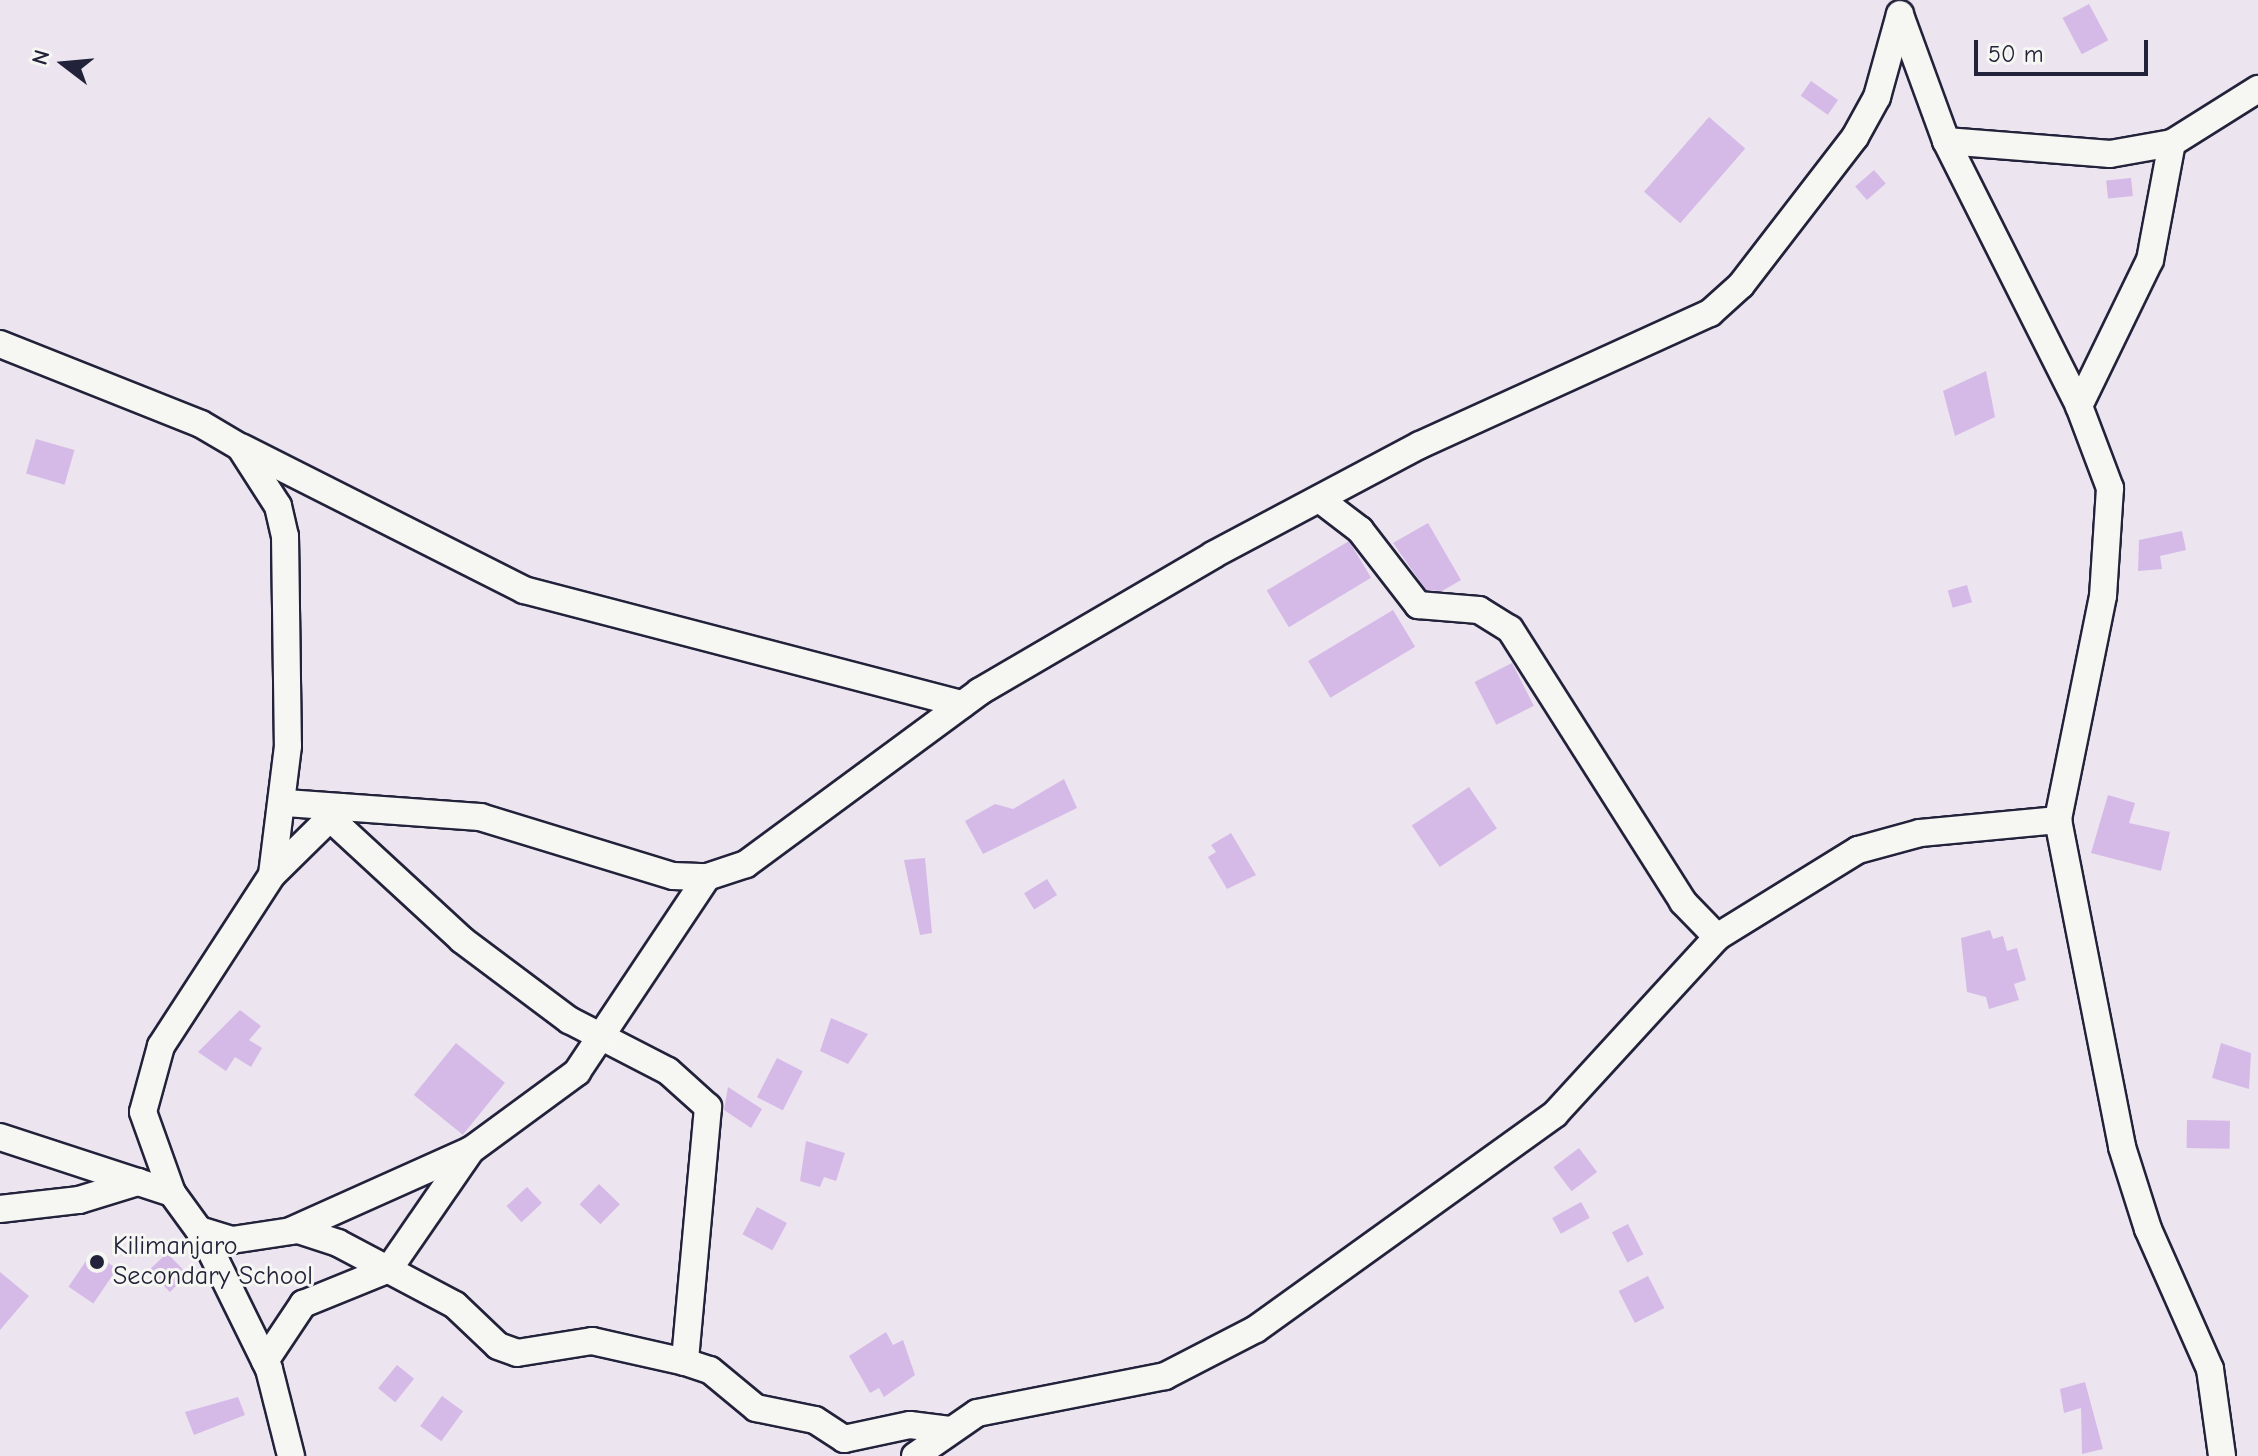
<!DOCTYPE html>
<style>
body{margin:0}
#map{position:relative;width:2258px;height:1456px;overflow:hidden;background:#ece4ef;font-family:"Comic Neue",sans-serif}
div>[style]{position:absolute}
.building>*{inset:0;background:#d5bae8;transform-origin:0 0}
.roads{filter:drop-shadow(2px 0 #22223b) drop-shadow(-2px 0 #22223b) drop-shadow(0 2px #22223b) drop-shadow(0 -2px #22223b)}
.minor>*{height:26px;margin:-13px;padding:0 13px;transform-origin:13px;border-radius:13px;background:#f6f6f2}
.dots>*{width:22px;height:22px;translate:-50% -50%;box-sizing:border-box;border:4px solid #f6f6f2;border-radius:50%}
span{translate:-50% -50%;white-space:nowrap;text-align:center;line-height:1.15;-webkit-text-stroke:6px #f6f6f2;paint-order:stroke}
.poi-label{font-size:26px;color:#22223b}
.left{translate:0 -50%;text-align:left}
.north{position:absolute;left:24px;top:24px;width:80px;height:80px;-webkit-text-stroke:6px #f6f6f2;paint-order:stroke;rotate:286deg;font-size:22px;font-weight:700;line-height:32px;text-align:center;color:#22223b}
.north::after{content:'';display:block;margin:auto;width:28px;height:36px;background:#22223b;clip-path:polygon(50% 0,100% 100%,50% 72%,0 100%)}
.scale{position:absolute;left:1974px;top:40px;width:174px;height:36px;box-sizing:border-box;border:4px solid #22223b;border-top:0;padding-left:10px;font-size:24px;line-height:28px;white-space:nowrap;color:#22223b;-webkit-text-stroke:6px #f6f6f2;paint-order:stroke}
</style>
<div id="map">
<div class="building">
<div style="left:2089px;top:4px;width:41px;height:30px;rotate:62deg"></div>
<div style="left:1811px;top:81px;width:33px;height:18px;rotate:35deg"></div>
<div style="left:1709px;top:117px;width:48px;height:99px;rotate:41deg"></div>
<div style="left:1874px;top:170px;width:18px;height:25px;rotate:49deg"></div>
<div style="left:2131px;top:178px;width:18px;height:25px;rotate:84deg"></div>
<div style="clip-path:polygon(1986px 371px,1995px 417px,1955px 436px,1943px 391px)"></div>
<div style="left:36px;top:439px;width:40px;height:36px;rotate:16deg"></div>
<div style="clip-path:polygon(1428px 523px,1461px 580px,1442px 591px,1426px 590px,1393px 543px)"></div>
<div style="clip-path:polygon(2182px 531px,2186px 550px,2160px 556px,2162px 569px,2138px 571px,2139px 540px)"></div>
<div style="left:1349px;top:541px;width:43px;height:96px;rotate:59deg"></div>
<div style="left:1967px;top:585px;width:18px;height:20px;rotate:74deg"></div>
<div style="left:1393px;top:610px;width:43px;height:99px;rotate:59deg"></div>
<div style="left:1512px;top:663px;width:48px;height:42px;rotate:63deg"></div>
<div style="clip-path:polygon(1064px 779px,1077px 808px,983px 854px,965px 821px,995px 804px,1013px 809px)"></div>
<div style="left:1469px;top:787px;width:50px;height:69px;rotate:56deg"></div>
<div style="clip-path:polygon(2108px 795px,2135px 803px,2129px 823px,2170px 832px,2161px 871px,2091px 853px)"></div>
<div style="clip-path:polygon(1231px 833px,1256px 875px,1227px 889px,1208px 857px,1216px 852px,1211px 845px)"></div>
<div style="clip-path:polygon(925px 858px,932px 933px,920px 935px,904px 860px)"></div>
<div style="left:1047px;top:879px;width:19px;height:27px;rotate:58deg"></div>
<div style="clip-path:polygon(1990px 930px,1993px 939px,2003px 936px,2007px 951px,2017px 948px,2026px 980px,2014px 984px,2019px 1000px,1989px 1009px,1986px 997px,1967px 992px,1961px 938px)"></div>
<div style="clip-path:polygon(240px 1010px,261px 1026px,249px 1040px,262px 1048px,251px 1067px,235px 1057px,226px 1071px,198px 1052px)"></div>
<div style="clip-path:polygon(831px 1018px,868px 1034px,848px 1064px,820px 1051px)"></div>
<div style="left:456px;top:1043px;width:63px;height:67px;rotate:39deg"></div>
<div style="clip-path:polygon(2221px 1043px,2251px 1053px,2249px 1089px,2212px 1078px)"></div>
<div style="left:777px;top:1058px;width:29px;height:44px;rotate:27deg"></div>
<div style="clip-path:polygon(728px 1087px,762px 1109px,751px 1128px,724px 1110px)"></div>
<div style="left:2187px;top:1120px;width:43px;height:28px;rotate:1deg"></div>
<div style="clip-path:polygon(806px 1141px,845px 1153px,836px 1181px,824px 1177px,820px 1187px,800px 1181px)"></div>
<div style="left:1579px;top:1148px;width:30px;height:32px;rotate:53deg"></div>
<div style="left:599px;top:1184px;width:29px;height:28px;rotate:44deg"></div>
<div style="left:527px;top:1187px;width:22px;height:28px;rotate:47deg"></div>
<div style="left:1581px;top:1202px;width:18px;height:33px;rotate:61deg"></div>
<div style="left:757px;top:1207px;width:34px;height:31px;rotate:28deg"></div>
<div style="left:1628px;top:1224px;width:34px;height:18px;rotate:63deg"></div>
<div style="left:92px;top:1252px;width:30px;height:42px;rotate:34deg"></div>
<div style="left:167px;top:1253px;width:30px;height:25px;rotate:46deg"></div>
<div style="clip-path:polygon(0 1272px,29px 1296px,0 1330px)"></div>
<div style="left:1648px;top:1276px;width:36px;height:33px;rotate:63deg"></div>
<div style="clip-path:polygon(886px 1332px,893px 1345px,903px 1340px,915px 1375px,884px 1397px,879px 1388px,870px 1393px,849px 1356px)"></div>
<div style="left:397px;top:1365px;width:22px;height:30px;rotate:39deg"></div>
<div style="clip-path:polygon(2085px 1382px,2103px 1449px,2082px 1454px,2081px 1408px,2064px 1413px,2060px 1389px)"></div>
<div style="left:442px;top:1396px;width:26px;height:37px;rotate:36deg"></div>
<div style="clip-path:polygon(238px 1397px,245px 1415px,194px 1435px,185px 1412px)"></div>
</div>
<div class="roads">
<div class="minor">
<div style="left:1900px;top:15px;width:134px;rotate:69.9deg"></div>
<div style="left:1946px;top:141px;width:297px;rotate:63.3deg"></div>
<div style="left:2079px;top:406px;width:88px;rotate:69.3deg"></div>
<div style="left:2110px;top:488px;width:108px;rotate:93.7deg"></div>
<div style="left:2103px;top:596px;width:228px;rotate:101.4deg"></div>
<div style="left:2058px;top:820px;width:333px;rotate:78.9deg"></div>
<div style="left:2122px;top:1147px;width:86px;rotate:72.4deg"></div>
<div style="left:2148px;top:1229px;width:153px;rotate:66.1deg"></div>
<div style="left:2210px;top:1369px;width:88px;rotate:82.1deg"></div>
<div style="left:1946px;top:141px;width:165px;rotate:4.5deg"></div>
<div style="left:2110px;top:154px;width:63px;rotate:-10.1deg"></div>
<div style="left:2172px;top:143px;width:102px;rotate:-32.1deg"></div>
<div style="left:0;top:344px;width:216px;rotate:21.7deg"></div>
<div style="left:201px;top:424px;width:45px;rotate:30.5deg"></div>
<div style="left:240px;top:447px;width:70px;rotate:57.2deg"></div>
<div style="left:278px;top:506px;width:31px;rotate:77deg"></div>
<div style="left:285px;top:536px;width:210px;rotate:89.2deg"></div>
<div style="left:288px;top:746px;width:130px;rotate:97.1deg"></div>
<div style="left:272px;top:875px;width:204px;rotate:123deg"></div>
<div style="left:161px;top:1046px;width:68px;rotate:105.3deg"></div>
<div style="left:143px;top:1112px;width:86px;rotate:70.3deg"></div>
<div style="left:172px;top:1193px;width:54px;rotate:54deg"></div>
<div style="left:204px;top:1237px;width:147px;rotate:63.8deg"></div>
<div style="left:269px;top:1369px;width:90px;rotate:75.8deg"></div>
<div style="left:2079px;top:406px;width:162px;rotate:-64.1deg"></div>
<div style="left:2150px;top:260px;width:119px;rotate:-79.4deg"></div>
<div style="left:243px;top:448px;width:315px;rotate:26.8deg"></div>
<div style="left:524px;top:590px;width:453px;rotate:14.6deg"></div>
<div style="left:1322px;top:501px;width:48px;rotate:37.3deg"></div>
<div style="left:1360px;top:530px;width:95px;rotate:52.3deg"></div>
<div style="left:1418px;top:605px;width:61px;rotate:4.7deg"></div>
<div style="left:1479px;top:610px;width:36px;rotate:32deg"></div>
<div style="left:1510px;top:629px;width:323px;rotate:57.6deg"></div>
<div style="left:1683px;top:902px;width:49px;rotate:45.8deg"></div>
<div style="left:285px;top:803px;width:196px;rotate:4.1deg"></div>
<div style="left:480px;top:817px;width:202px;rotate:17deg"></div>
<div style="left:673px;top:876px;width:34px;rotate:2deg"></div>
<div style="left:707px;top:877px;width:41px;rotate:-18.4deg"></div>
<div style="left:746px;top:864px;width:290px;rotate:-36.4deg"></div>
<div style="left:979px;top:692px;width:271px;rotate:-30.3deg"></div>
<div style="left:1213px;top:555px;width:234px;rotate:-28deg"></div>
<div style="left:1420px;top:445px;width:319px;rotate:-24.5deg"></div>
<div style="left:1710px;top:313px;width:42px;rotate:-42.1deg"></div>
<div style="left:1741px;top:285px;width:187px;rotate:-52.4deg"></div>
<div style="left:1855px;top:137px;width:46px;rotate:-61.2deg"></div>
<div style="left:1877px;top:97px;width:86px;rotate:-74.5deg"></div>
<div style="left:330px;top:818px;width:180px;rotate:42.7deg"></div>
<div style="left:462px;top:940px;width:134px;rotate:36.8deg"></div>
<div style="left:569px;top:1020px;width:111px;rotate:27.3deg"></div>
<div style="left:668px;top:1071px;width:54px;rotate:42deg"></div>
<div style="left:708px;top:1107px;width:256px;rotate:95.2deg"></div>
<div style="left:272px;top:875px;width:97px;rotate:-44.6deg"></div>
<div style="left:0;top:1137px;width:145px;rotate:18.1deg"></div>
<div style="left:0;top:1209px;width:80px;rotate:-6.5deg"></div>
<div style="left:79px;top:1200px;width:62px;rotate:-17deg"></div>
<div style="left:138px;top:1182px;width:36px;rotate:18deg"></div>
<div style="left:199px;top:1230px;width:34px;rotate:17deg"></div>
<div style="left:232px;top:1240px;width:67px;rotate:-8.6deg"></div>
<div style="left:298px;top:1230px;width:42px;rotate:18deg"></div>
<div style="left:338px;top:1243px;width:132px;rotate:27.9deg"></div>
<div style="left:455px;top:1305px;width:59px;rotate:43.6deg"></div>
<div style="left:498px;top:1346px;width:20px;rotate:20deg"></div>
<div style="left:517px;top:1353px;width:76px;rotate:-9.1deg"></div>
<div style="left:592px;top:1341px;width:95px;rotate:12.7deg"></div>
<div style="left:685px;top:1362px;width:26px;rotate:18deg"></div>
<div style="left:710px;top:1370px;width:60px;rotate:39.6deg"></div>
<div style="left:756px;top:1408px;width:60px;rotate:11.5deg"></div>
<div style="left:815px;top:1420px;width:35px;rotate:33deg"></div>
<div style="left:844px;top:1439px;width:67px;rotate:-12deg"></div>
<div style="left:910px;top:1425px;width:40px;rotate:7.1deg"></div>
<div style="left:290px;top:1231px;width:196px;rotate:-24.1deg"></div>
<div style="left:265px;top:1361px;width:69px;rotate:-56.3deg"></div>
<div style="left:303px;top:1304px;width:93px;rotate:-22.1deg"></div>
<div style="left:389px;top:1269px;width:145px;rotate:-55.4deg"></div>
<div style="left:471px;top:1150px;width:132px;rotate:-36.3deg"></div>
<div style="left:577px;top:1072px;width:234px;rotate:-56.3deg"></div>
<div style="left:915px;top:1456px;width:75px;rotate:-34.7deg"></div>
<div style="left:977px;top:1413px;width:192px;rotate:-11.1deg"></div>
<div style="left:1165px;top:1376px;width:102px;rotate:-27.3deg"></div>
<div style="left:1256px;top:1329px;width:368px;rotate:-35.7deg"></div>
<div style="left:1555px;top:1114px;width:240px;rotate:-47.5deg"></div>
<div style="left:1717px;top:937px;width:166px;rotate:-31.7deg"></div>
<div style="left:1858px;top:850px;width:64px;rotate:-15.3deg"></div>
<div style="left:1920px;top:833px;width:139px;rotate:-5.4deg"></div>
</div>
</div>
<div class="dots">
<div style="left:97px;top:1262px;background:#22223b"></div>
</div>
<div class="poi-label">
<span class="left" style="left:113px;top:1262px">Kilimanjaro<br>Secondary School</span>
</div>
<div class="north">N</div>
<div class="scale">50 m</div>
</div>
